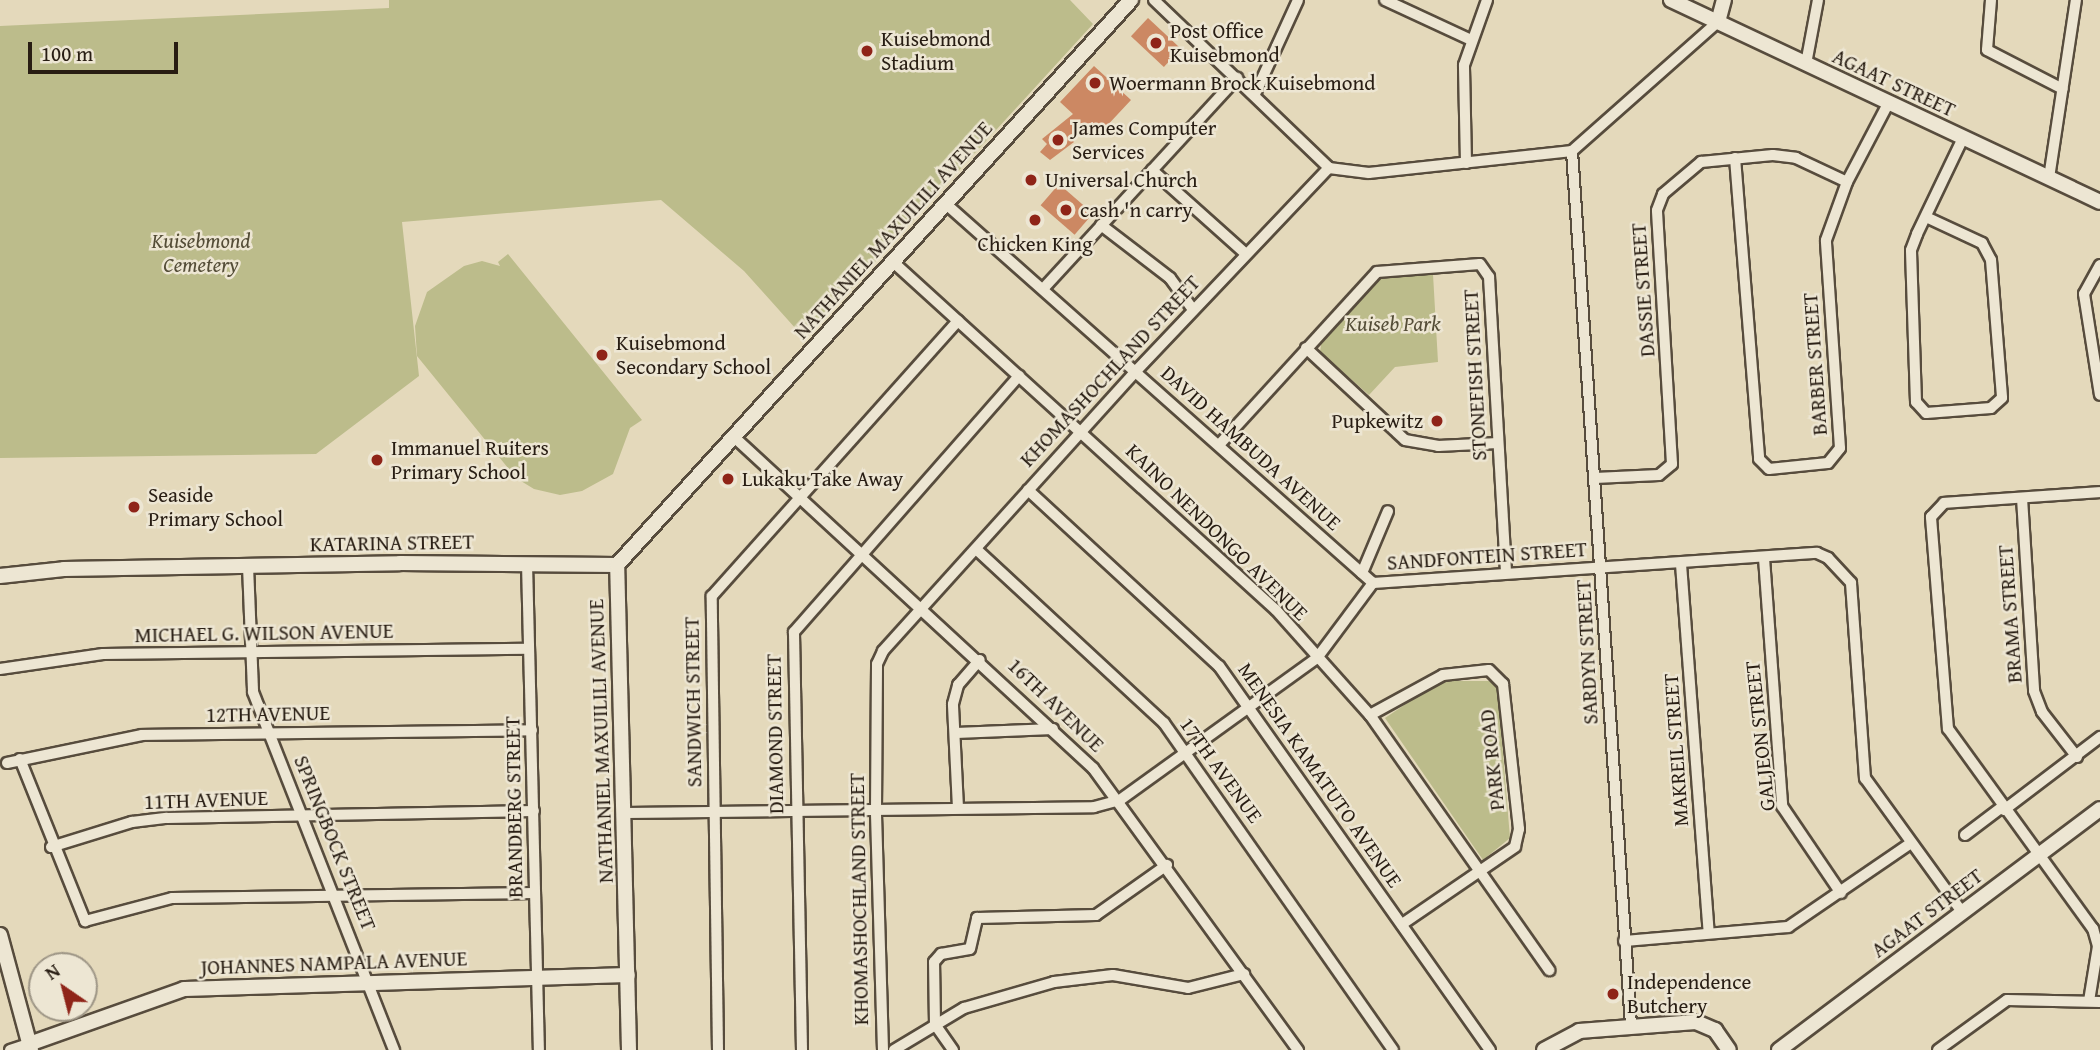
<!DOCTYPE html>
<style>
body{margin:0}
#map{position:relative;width:2100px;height:1050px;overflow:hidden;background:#e4d9bb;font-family:"Gentium Book Plus",serif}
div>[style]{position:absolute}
.green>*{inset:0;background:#bcbc8b}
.building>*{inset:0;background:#cc8863;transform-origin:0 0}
.roads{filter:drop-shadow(2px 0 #574c3d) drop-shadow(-2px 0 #574c3d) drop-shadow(0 2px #574c3d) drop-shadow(0 -2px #574c3d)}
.minor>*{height:10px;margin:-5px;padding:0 5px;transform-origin:5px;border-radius:5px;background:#ede6d3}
.tertiary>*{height:14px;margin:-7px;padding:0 7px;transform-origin:7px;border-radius:7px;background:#ede6d3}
.dots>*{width:19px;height:19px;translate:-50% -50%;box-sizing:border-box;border:4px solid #ede6d3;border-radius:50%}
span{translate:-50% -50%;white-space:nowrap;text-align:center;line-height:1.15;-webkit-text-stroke:5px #ede6d3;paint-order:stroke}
.poi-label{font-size:21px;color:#281d13}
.left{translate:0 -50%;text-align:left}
.right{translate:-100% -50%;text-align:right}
.street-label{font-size:21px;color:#281d13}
.park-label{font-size:21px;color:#544d37;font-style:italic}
.north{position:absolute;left:28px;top:952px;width:70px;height:70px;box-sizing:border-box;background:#ede6d3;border:2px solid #9e9686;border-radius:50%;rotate:325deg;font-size:19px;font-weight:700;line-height:28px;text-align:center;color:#281d13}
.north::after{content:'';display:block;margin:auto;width:24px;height:32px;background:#8f2418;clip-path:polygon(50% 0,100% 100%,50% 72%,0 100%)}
.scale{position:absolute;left:28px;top:42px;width:150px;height:32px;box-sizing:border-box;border:4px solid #281d13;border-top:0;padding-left:9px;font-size:21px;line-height:24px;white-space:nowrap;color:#281d13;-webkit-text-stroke:5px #ede6d3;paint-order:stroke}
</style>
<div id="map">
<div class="green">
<div style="clip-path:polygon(389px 0,1070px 0,1093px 24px,805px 339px,744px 271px,661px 200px,402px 222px,419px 376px,316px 454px,0 458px,0 26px,389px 8px)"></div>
<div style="clip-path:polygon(508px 254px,642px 420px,630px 428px,613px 474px,582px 491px,560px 495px,534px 489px,516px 478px,417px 356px,415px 326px,427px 292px,464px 266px,482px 261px,500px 266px,498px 262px)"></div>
<div style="clip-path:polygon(1433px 274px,1438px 362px,1395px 367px,1369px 395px,1320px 352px,1322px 339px,1378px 279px)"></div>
<div style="clip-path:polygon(1440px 681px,1497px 681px,1510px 838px,1483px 860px,1385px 718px)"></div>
</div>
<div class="building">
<div style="left:1148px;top:18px;width:45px;height:25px;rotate:43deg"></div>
<div style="clip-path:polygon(1094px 66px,1131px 100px,1103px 130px,1099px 126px,1093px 132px,1082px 123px,1069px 137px,1074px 142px,1050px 160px,1040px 152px,1047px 144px,1042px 139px,1073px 114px,1060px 102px)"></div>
<div style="left:1059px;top:184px;width:45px;height:28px;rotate:41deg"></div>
</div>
<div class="roads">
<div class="minor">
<div style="left:1154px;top:0;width:243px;rotate:43.8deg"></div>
<div style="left:1385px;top:0;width:93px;rotate:24.9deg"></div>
<div style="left:1991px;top:0;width:50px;rotate:94.6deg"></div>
<div style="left:1987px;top:50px;width:85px;rotate:27.2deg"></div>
<div style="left:1806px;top:64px;width:65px;rotate:-79.4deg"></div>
<div style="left:1255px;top:94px;width:103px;rotate:-65.4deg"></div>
<div style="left:1572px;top:151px;width:877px;rotate:86.14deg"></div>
<div style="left:1735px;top:158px;width:302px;rotate:85.4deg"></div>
<div style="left:1759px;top:459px;width:14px;rotate:45deg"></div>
<div style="left:1769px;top:469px;width:59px;rotate:-5.8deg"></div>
<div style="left:1828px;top:463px;width:19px;rotate:-51deg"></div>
<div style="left:1840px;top:448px;width:208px;rotate:-93.9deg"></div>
<div style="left:1826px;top:240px;width:62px;rotate:-70.1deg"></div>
<div style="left:1847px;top:182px;width:88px;rotate:-62.3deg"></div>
<div style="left:1466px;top:163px;width:98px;rotate:-91.2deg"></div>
<div style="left:1464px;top:65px;width:69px;rotate:-70.5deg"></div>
<div style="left:1152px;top:170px;width:126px;rotate:41.8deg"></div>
<div style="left:2049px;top:178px;width:180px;rotate:-81.4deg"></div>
<div style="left:946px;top:204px;width:571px;rotate:41.59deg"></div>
<div style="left:1926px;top:217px;width:62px;rotate:24.9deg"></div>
<div style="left:1982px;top:243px;width:19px;rotate:62deg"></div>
<div style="left:1991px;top:260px;width:138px;rotate:85.4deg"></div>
<div style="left:2002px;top:398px;width:15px;rotate:138deg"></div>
<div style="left:1991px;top:408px;width:65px;rotate:175.6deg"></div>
<div style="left:1926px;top:413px;width:15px;rotate:-132deg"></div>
<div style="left:1916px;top:402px;width:152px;rotate:-91.9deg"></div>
<div style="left:1911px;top:250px;width:17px;rotate:-69deg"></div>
<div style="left:1917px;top:234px;width:106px;rotate:-64.4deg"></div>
<div style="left:1101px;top:225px;width:87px;rotate:37.5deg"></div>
<div style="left:1170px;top:278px;width:39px;rotate:54deg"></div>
<div style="left:892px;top:261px;width:519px;rotate:42.27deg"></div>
<div style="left:1276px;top:610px;width:141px;rotate:48.2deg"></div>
<div style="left:1370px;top:715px;width:312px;rotate:54.9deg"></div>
<div style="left:2100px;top:265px;width:33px;rotate:119deg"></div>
<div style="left:2084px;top:294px;width:102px;rotate:81deg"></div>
<div style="left:1043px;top:289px;width:287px;rotate:-47.4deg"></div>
<div style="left:1306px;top:348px;width:135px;rotate:42.9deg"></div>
<div style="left:1405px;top:440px;width:34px;rotate:10deg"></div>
<div style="left:1438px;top:446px;width:60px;rotate:-2.9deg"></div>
<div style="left:733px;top:436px;width:490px;rotate:42.7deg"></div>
<div style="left:1093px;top:768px;width:349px;rotate:54deg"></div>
<div style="left:1219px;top:445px;width:234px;rotate:-47.6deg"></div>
<div style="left:1377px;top:272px;width:103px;rotate:-4.4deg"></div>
<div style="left:1480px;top:264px;width:16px;rotate:55deg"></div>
<div style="left:1489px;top:277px;width:296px;rotate:86.7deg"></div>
<div style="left:1595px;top:478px;width:64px;rotate:-2.7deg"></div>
<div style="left:1659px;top:475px;width:17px;rotate:-40deg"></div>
<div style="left:1672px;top:464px;width:254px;rotate:-93.4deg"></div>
<div style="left:1657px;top:210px;width:17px;rotate:-69deg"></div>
<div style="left:1663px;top:194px;width:50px;rotate:-40.1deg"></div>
<div style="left:1701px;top:162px;width:72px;rotate:-5.6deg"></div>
<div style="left:1773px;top:155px;width:23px;rotate:7deg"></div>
<div style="left:1796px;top:158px;width:56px;rotate:25.2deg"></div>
<div style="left:1028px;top:490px;width:260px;rotate:42.7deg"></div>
<div style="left:1219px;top:666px;width:470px;rotate:54.8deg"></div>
<div style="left:2022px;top:498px;width:193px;rotate:86.4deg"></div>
<div style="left:2034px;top:691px;width:22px;rotate:69deg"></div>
<div style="left:2042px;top:712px;width:57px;rotate:52.1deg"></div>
<div style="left:976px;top:549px;width:256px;rotate:42.8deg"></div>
<div style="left:1164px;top:723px;width:399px;rotate:55deg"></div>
<div style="left:1764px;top:558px;width:249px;rotate:85.8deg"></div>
<div style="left:1782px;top:806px;width:105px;rotate:55.9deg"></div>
<div style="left:527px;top:563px;width:487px;rotate:88.6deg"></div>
<div style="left:1681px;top:564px;width:370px;rotate:85.7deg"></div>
<div style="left:248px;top:566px;width:126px;rotate:87.7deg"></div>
<div style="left:253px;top:692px;width:385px;rotate:68.5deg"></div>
<div style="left:1362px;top:573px;width:67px;rotate:-67.2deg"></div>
<div style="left:1373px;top:583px;width:445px;rotate:-3.9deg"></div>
<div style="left:1817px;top:553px;width:12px;rotate:24deg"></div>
<div style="left:1828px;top:558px;width:34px;rotate:47deg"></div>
<div style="left:1851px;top:583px;width:196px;rotate:85.9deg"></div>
<div style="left:1865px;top:778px;width:165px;rotate:54.1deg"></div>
<div style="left:0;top:669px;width:104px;rotate:-8.3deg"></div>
<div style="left:103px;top:654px;width:426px;rotate:-0.7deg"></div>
<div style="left:1370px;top:715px;width:83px;rotate:-28.7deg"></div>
<div style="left:1443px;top:675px;width:46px;rotate:-6.2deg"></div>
<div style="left:1489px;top:670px;width:20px;rotate:45deg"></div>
<div style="left:1503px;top:684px;width:146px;rotate:83.7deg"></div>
<div style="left:1519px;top:829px;width:18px;rotate:103deg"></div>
<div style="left:1515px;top:847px;width:137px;rotate:145.7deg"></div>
<div style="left:956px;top:733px;width:97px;rotate:-2.4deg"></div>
<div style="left:20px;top:759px;width:175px;rotate:68.1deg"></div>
<div style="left:85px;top:921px;width:90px;rotate:-14.8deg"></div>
<div style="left:172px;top:898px;width:363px;rotate:-0.8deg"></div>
<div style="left:7px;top:763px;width:138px;rotate:-11.7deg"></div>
<div style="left:142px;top:735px;width:390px;rotate:-0.7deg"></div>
<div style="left:958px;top:808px;width:104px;rotate:-92.8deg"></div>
<div style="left:953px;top:704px;width:20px;rotate:-75deg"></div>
<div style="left:958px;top:685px;width:33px;rotate:-49deg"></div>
<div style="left:2004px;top:810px;width:121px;rotate:-37.2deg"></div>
<div style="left:626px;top:813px;width:468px;rotate:-0.7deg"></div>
<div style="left:1094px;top:807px;width:27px;rotate:-15deg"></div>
<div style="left:1120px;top:800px;width:243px;rotate:-35.8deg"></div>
<div style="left:1317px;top:658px;width:94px;rotate:-53.3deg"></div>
<div style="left:1965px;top:835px;width:46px;rotate:-37.1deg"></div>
<div style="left:51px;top:847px;width:85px;rotate:-17.2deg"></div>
<div style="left:132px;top:822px;width:35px;rotate:-7deg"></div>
<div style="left:167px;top:818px;width:367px;rotate:-1.1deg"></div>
<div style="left:1624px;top:941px;width:165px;rotate:-4.9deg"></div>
<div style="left:1788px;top:927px;width:145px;rotate:-34.3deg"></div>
<div style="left:2089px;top:1001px;width:56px;rotate:-80.7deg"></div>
<div style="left:2098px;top:946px;width:18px;rotate:-106deg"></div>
<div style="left:2093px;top:929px;width:247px;rotate:-125.9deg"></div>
<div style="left:1948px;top:729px;width:213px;rotate:-94.6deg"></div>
<div style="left:1931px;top:517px;width:19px;rotate:-47deg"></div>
<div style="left:1944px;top:503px;width:156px;rotate:-4deg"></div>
<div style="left:10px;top:1050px;width:20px;rotate:-18deg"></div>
<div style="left:718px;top:1050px;width:454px;rotate:-90.8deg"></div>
<div style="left:712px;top:596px;width:369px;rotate:-48.2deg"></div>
<div style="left:802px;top:1050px;width:418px;rotate:-91.1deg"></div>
<div style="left:794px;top:632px;width:341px;rotate:-48.7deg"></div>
<div style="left:883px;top:1050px;width:240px;rotate:-91.7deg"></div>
<div style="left:876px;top:810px;width:146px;rotate:-89.6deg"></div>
<div style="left:877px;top:664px;width:14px;rotate:-65deg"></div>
<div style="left:883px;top:651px;width:379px;rotate:-47.9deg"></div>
<div style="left:1137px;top:370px;width:279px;rotate:-46.5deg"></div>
<div style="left:1329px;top:168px;width:40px;rotate:7.1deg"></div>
<div style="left:1369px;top:173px;width:204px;rotate:-6.2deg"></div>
<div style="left:1572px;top:151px;width:195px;rotate:-41.5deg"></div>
<div style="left:894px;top:1050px;width:82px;rotate:-31deg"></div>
<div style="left:964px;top:1008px;width:94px;rotate:-16.1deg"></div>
<div style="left:1054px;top:982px;width:59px;rotate:-6.8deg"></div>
<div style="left:1113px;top:975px;width:76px;rotate:9.8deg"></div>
<div style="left:1188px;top:988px;width:58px;rotate:-14deg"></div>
<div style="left:953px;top:1050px;width:32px;rotate:-125deg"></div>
<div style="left:935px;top:1024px;width:62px;rotate:-90.9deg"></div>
<div style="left:934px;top:962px;width:11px;rotate:-49deg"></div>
<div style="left:941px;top:954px;width:29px;rotate:-10deg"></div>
<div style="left:970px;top:949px;width:32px;rotate:-77deg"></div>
<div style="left:977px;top:918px;width:119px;rotate:-1.4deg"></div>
<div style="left:1096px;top:915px;width:87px;rotate:-35.2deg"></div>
<div style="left:1938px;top:1050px;width:85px;rotate:-35.9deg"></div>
<div style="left:2007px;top:1000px;width:93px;rotate:1.2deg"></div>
</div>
<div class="tertiary">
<div style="left:1671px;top:0;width:474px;rotate:25.2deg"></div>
<div style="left:1718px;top:22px;width:23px;rotate:-75deg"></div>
<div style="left:0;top:576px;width:64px;rotate:-6.2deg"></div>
<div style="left:64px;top:569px;width:336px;rotate:-1deg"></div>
<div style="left:400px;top:563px;width:217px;rotate:0.5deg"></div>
<div style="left:0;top:935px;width:119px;rotate:74.9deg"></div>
<div style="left:29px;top:1044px;width:164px;rotate:-19.5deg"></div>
<div style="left:184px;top:989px;width:444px;rotate:-1.8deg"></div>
<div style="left:629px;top:1050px;width:485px;rotate:-91.4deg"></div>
<div style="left:617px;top:565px;width:764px;rotate:-47.71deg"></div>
<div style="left:1544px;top:1050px;width:40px;rotate:-28deg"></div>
<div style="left:1579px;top:1031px;width:117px;rotate:-4.4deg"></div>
<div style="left:1696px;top:1022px;width:21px;rotate:23deg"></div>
<div style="left:1715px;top:1030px;width:24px;rotate:55deg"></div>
<div style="left:1779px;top:1050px;width:401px;rotate:-36.9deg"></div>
</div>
</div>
<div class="dots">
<div style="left:1156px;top:43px;background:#8f2418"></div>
<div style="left:867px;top:51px;background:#8f2418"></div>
<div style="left:1095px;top:83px;background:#8f2418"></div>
<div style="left:1058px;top:140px;background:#8f2418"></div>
<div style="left:1031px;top:180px;background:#8f2418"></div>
<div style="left:1066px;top:210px;background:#8f2418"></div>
<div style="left:1035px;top:220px;background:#8f2418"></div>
<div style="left:602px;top:355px;background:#8f2418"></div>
<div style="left:1437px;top:421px;background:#8f2418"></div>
<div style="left:377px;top:460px;background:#8f2418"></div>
<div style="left:728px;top:479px;background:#8f2418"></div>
<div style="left:134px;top:507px;background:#8f2418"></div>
<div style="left:1613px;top:994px;background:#8f2418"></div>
</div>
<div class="poi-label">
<span class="left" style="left:1170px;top:43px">Post Office<br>Kuisebmond</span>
<span class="left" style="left:881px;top:51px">Kuisebmond<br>Stadium</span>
<span class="left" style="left:1109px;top:83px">Woermann Brock Kuisebmond</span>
<span class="left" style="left:1072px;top:140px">James Computer<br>Services</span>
<span class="left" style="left:1045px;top:180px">Universal Church</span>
<span class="left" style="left:1080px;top:210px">cash 'n carry</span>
<span style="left:1035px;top:244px">Chicken King</span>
<span class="left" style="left:616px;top:355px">Kuisebmond<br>Secondary School</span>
<span class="right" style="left:1423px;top:421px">Pupkewitz</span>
<span class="left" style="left:391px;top:460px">Immanuel Ruiters<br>Primary School</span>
<span class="left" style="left:742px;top:479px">Lukaku Take Away</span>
<span class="left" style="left:148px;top:507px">Seaside<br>Primary School</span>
<span class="left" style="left:1627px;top:994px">Independence<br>Butchery</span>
</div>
<div class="street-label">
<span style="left:1894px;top:83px;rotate:25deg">AGAAT STREET</span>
<span style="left:893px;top:230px;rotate:-48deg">NATHANIEL MAXUILILI AVENUE</span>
<span style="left:1643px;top:290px;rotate:-94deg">DASSIE STREET</span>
<span style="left:1815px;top:364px;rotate:-94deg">BARBER STREET</span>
<span style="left:1110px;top:371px;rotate:-47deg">KHOMASHOCHLAND STREET</span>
<span style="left:1475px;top:375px;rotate:-93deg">STONEFISH STREET</span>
<span style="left:1251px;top:448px;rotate:42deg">DAVID HAMBUDA AVENUE</span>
<span style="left:1217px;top:532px;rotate:44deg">KAINO NENDONGO AVENUE</span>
<span style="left:392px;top:543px;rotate:-1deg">KATARINA STREET</span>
<span style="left:1487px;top:556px;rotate:-4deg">SANDFONTEIN STREET</span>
<span style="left:2010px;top:614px;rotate:-94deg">BRAMA STREET</span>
<span style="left:264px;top:633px;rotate:-1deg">MICHAEL G. WILSON AVENUE</span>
<span style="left:1587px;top:652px;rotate:-93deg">SARDYN STREET</span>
<span style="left:693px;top:702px;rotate:-91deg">SANDWICH STREET</span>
<span style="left:1056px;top:705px;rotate:44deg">16TH AVENUE</span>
<span style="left:268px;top:714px;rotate:-1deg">12TH AVENUE</span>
<span style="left:775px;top:734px;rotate:-91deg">DIAMOND STREET</span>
<span style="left:1760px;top:736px;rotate:-96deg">GALJEON STREET</span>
<span style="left:601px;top:741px;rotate:-92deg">NATHANIEL MAXUILILI AVENUE</span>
<span style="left:1676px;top:750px;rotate:-94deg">MAKREIL STREET</span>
<span style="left:1492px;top:760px;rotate:-96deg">PARK ROAD</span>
<span style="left:1221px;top:770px;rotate:54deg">17TH AVENUE</span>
<span style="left:1320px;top:775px;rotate:55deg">MENESIA KAMATUTO AVENUE</span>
<span style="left:206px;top:800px;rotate:-2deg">11TH AVENUE</span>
<span style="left:514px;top:807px;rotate:-91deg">BRANDBERG STREET</span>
<span style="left:335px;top:843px;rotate:68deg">SPRINGBOCK STREET</span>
<span style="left:859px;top:899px;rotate:-91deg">KHOMASHOCHLAND STREET</span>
<span style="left:1927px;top:913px;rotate:-37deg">AGAAT STREET</span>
<span style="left:334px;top:963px;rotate:-2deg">JOHANNES NAMPALA AVENUE</span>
</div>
<div class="park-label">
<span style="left:201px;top:253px">Kuisebmond<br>Cemetery</span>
<span style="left:1393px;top:324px">Kuiseb Park</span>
</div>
<div class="north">N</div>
<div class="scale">100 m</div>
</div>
